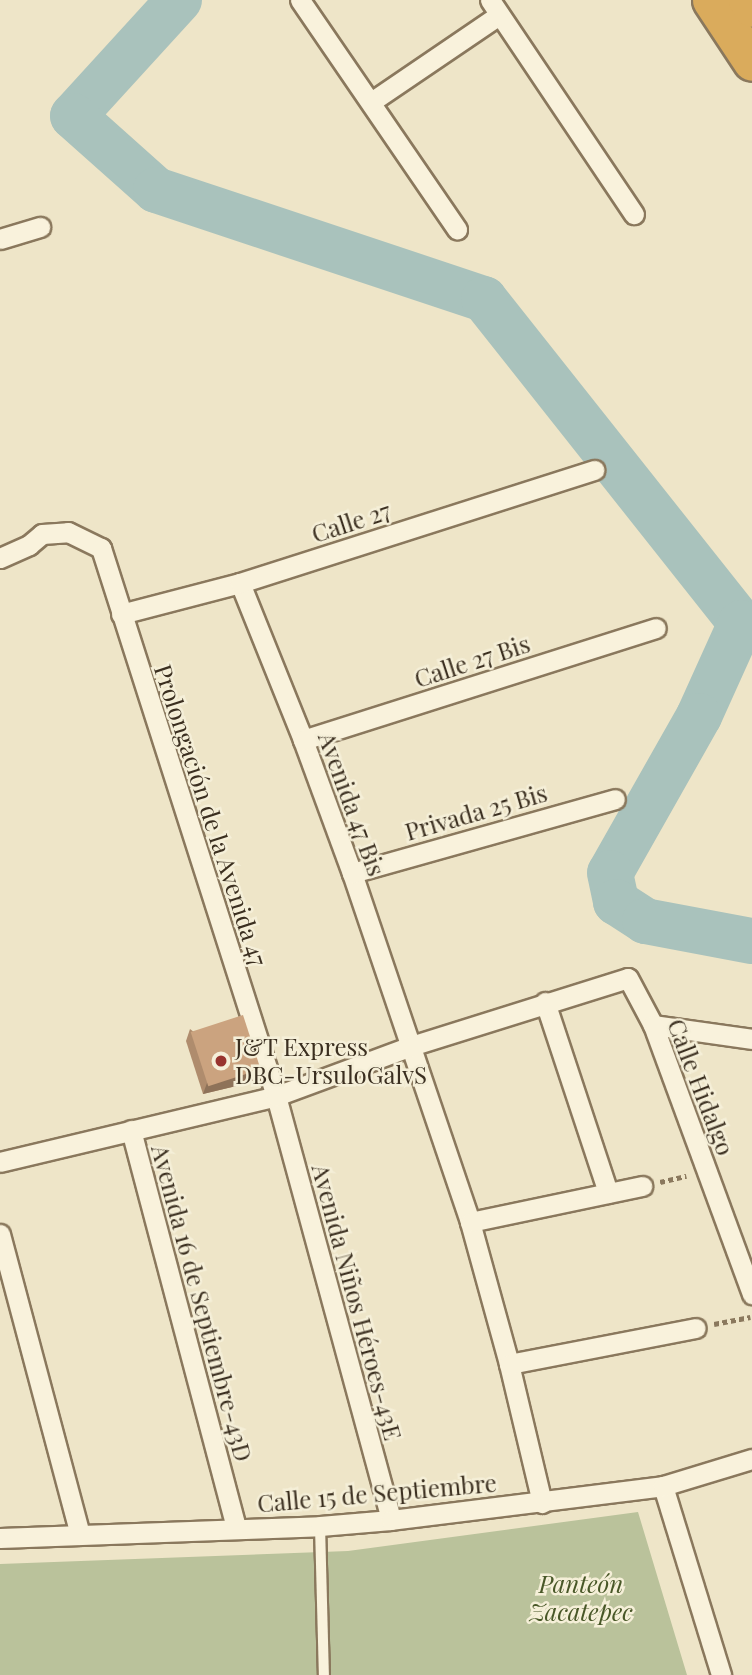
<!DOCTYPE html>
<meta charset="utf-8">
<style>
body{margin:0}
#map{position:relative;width:752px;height:1675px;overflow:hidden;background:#eee5c8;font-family:"Playfair Display",serif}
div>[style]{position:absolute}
.cemetery>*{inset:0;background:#bac29b}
.river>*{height:46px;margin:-23px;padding:0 23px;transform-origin:23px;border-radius:23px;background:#a9c2bc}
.path>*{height:4.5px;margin-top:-2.25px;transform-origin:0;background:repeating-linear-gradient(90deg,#8a785d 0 5px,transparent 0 8.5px)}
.roads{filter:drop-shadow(2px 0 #8a785d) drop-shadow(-2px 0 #8a785d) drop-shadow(0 2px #8a785d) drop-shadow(0 -2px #8a785d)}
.lane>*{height:10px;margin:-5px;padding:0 5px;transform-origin:5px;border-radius:5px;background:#f9f2dc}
.street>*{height:19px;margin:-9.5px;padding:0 9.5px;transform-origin:9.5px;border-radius:9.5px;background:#f9f2dc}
.highway>*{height:37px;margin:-18.5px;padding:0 18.5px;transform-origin:18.5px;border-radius:18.5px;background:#daab5c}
.wall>*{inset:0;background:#af8c6d}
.shaded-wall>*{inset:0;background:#8e7259}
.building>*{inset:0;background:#cba37f;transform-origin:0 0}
.dots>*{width:19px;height:19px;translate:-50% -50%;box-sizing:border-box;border:4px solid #f5efd8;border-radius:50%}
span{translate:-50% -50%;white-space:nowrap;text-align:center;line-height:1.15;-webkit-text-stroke:5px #f5efd8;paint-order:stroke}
.street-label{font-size:24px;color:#3b2f20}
.poi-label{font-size:24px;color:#3b2f20}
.left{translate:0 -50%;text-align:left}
.park-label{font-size:24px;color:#485727;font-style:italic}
</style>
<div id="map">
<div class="cemetery">
<div style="clip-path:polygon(638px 1512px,687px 1675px,0 1675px,0 1564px,348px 1551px)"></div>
</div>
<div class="river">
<div style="left:179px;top:0;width:157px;rotate:132.4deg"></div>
<div style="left:73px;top:116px;width:111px;rotate:41.7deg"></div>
<div style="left:156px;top:190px;width:346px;rotate:18.4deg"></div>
<div style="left:484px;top:299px;width:414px;rotate:51.6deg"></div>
<div style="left:741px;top:623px;width:102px;rotate:114.3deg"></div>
<div style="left:699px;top:716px;width:180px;rotate:119.5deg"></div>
<div style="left:610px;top:873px;width:30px;rotate:78deg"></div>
<div style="left:616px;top:902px;width:35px;rotate:33deg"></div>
<div style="left:645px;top:921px;width:109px;rotate:10.6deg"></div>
</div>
<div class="path">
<div style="left:660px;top:1182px;width:27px;rotate:-13deg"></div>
<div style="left:714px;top:1324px;width:37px;rotate:-11deg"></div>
</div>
<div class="roads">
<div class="lane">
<div style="left:320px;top:1526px;width:149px;rotate:88.5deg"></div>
</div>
<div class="street">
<div style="left:300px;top:0;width:278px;rotate:55.6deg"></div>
<div style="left:490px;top:0;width:258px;rotate:56.1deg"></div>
<div style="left:371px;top:102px;width:155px;rotate:-34.2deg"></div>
<div style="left:0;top:239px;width:42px;rotate:-16.7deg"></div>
<div style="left:0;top:558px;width:32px;rotate:-24deg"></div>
<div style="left:29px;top:545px;width:17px;rotate:-40deg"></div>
<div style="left:42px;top:534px;width:26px;rotate:-4deg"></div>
<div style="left:68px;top:532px;width:37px;rotate:26deg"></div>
<div style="left:101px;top:548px;width:575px;rotate:72.29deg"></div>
<div style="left:276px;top:1096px;width:439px;rotate:74.8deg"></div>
<div style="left:240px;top:583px;width:169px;rotate:68.1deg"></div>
<div style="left:303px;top:740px;width:142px;rotate:69.8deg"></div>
<div style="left:352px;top:873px;width:368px;rotate:71.3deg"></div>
<div style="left:470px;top:1222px;width:147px;rotate:74.6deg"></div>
<div style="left:509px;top:1364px;width:143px;rotate:76.6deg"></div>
<div style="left:121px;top:614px;width:123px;rotate:-14.6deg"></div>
<div style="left:240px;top:583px;width:372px;rotate:-17.7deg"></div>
<div style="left:303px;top:740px;width:370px;rotate:-17.6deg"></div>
<div style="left:352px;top:873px;width:273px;rotate:-15.7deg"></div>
<div style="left:545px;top:1002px;width:201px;rotate:71.7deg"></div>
<div style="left:653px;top:1025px;width:100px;rotate:8deg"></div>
<div style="left:131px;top:1130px;width:412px;rotate:75.2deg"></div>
<div style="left:0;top:1162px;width:284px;rotate:-13.4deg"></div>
<div style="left:276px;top:1096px;width:144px;rotate:-20.3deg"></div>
<div style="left:411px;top:1046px;width:227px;rotate:-17.4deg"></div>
<div style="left:628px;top:978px;width:53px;rotate:62deg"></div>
<div style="left:653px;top:1025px;width:287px;rotate:69.8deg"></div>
<div style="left:470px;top:1222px;width:176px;rotate:-11.8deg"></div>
<div style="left:0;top:1234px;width:311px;rotate:75.1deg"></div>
<div style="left:509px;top:1364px;width:190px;rotate:-10.9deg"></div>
<div style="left:663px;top:1486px;width:198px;rotate:72.9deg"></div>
<div style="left:0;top:1538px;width:320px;rotate:-2.1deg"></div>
<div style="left:320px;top:1526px;width:71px;rotate:-4.8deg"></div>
<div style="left:391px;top:1520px;width:274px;rotate:-7.1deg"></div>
<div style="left:663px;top:1486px;width:93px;rotate:-16.9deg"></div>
</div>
<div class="highway">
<div style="left:711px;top:0;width:74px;rotate:56.5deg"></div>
<div style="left:747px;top:0;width:9px;rotate:58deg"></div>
</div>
</div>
<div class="wall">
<div style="clip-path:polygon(190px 1029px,257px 1081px,203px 1094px,186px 1041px)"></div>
</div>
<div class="shaded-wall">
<div style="clip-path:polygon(261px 1069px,257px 1081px,203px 1094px,207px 1083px)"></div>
</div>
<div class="building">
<div style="left:243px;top:1015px;width:57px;height:55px;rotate:72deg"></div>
</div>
<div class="dots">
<div style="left:221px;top:1061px;background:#98342e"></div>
</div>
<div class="street-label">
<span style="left:351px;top:522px;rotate:-18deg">Calle 27</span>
<span style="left:472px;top:661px;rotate:-18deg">Calle 27 Bis</span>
<span style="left:352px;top:804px;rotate:70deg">Avenida 47 Bis</span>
<span style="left:476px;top:812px;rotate:-16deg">Privada 25 Bis</span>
<span style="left:211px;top:815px;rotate:72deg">Prolongación de la Avenida 47</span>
<span style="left:701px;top:1087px;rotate:69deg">Calle Hidalgo</span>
<span style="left:357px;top:1302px;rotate:75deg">Avenida Niños Héroes-43E</span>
<span style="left:202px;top:1303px;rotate:75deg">Avenida 16 de Septiembre-43D</span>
<span style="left:377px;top:1493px;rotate:-5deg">Calle 15 de Septiembre</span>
</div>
<div class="poi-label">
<span class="left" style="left:235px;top:1061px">J&amp;T Express<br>DBC-UrsuloGalvS</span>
</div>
<div class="park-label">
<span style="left:581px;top:1598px">Panteón<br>Zacatepec</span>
</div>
</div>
